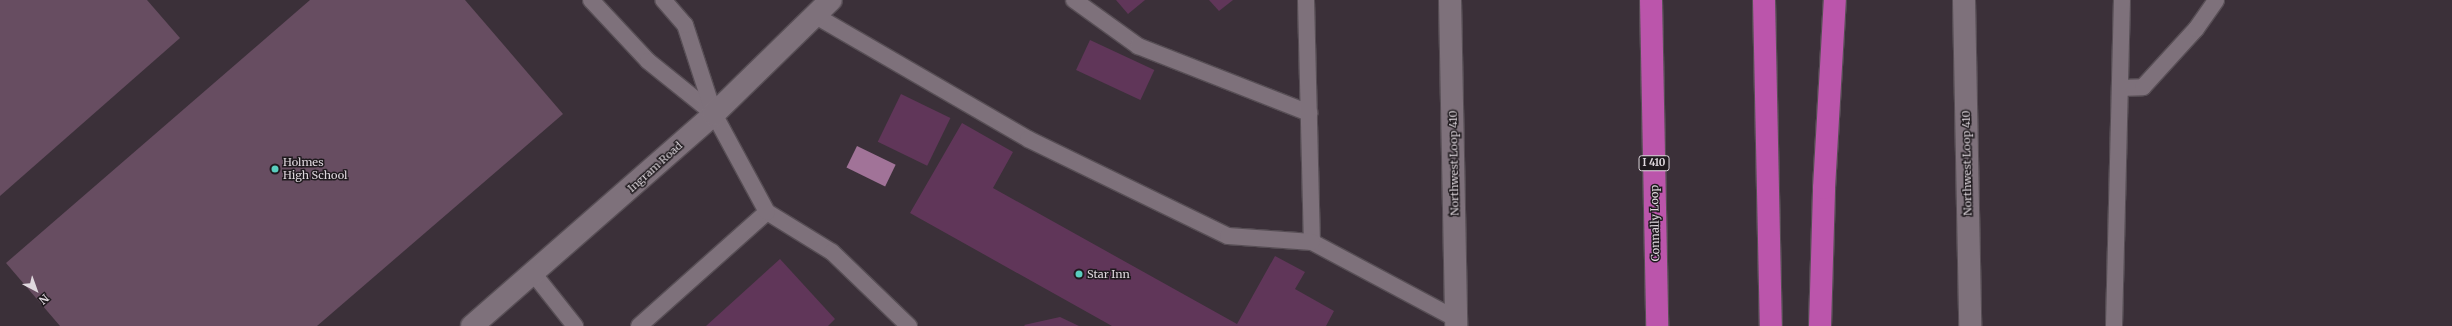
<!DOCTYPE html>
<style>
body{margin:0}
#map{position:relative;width:2452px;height:326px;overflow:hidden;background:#3b3039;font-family:Merriweather,serif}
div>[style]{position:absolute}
.green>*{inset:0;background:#674d61}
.water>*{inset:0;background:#a17398;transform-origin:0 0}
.building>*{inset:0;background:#603659;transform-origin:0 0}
.roads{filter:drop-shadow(1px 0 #574e55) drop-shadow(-1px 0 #574e55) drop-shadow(0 1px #574e55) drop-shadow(0 -1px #574e55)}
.lane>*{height:16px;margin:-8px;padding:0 8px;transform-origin:8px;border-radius:8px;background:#7e717b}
.secondary>*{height:22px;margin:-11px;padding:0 11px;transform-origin:11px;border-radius:11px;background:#7e717b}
.highway>*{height:22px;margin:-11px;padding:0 11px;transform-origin:11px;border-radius:11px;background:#bb55ab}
.dots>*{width:11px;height:11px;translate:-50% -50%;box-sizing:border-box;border:2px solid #1f1a1e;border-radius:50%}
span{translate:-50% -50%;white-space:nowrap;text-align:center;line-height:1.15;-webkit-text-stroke:3px #1f1a1e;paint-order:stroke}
.shield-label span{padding:1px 3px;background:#1f1a1e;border:1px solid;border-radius:3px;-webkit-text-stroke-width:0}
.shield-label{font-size:10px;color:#dfd8de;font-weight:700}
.poi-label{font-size:11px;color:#dfd8de}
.left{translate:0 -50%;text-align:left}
.street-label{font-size:11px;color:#dfd8de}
.north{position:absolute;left:16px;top:270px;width:40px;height:40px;-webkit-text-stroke:3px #1f1a1e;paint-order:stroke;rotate:139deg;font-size:11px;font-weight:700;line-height:16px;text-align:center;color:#dfd8de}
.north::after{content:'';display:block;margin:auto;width:14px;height:18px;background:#dfd8de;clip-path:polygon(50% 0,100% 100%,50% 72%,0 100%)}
</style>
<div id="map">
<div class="green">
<div style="clip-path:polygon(0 0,147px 0,180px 38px,0 196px)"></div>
<div style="clip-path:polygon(310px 0,465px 0,563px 114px,317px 326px,60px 326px,6px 263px)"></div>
</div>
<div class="water">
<div style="left:857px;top:146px;width:43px;height:24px;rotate:26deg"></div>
</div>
<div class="building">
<div style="clip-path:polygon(1116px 0,1145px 0,1128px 14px)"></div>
<div style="clip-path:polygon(1209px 0,1233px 0,1219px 11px)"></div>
<div style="left:1090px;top:40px;width:71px;height:33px;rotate:25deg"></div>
<div style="left:901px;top:94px;width:55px;height:53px;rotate:26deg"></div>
<div style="clip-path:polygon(962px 123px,1013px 152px,993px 188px,1237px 324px,1275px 256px,1305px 272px,1295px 289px,1334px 311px,1326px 326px,1112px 326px,910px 213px)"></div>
<div style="clip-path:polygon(780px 259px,835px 319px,828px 326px,706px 326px)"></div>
<div style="clip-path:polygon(1060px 317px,1079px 326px,1025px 326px,1024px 325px)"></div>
</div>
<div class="roads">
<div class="lane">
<div style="left:591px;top:0;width:83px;rotate:46.9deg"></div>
<div style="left:648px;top:61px;width:85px;rotate:38.8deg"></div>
<div style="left:1074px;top:0;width:79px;rotate:35.7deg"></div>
<div style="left:1138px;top:46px;width:184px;rotate:21.4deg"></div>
<div style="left:1306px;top:0;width:242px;rotate:88.6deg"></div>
<div style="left:1312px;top:242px;width:163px;rotate:28.1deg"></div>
<div style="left:816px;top:16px;width:245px;rotate:30.1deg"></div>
<div style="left:1028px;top:139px;width:222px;rotate:25.9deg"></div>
<div style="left:1228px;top:236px;width:84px;rotate:4.1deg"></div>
<div style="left:2120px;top:88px;width:23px;rotate:-2deg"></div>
<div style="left:2143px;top:87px;width:79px;rotate:-47.6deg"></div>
<div style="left:2196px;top:29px;width:35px;rotate:-55deg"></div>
<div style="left:767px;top:212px;width:76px;rotate:31.6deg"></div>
<div style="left:832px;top:252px;width:107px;rotate:43.9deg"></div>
<div style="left:533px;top:273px;width:68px;rotate:51.6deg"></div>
<div style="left:639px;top:326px;width:171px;rotate:-41.7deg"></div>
<div style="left:767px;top:212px;width:111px;rotate:-118.4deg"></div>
<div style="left:714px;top:114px;width:94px;rotate:-108deg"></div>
<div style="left:685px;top:25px;width:33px;rotate:-131deg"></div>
<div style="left:2114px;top:326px;width:326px;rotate:-88.6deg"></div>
</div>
<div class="secondary">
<div style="left:1450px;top:0;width:326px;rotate:88.9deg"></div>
<div style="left:1964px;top:0;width:326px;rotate:88.9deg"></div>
<div style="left:472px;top:326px;width:322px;rotate:-41.2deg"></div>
<div style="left:714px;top:114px;width:163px;rotate:-44.3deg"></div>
</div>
<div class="highway">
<div style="left:1651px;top:0;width:326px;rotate:88.9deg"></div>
<div style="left:1764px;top:0;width:326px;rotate:88.8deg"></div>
<div style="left:1820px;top:326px;width:138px;rotate:-88.3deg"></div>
<div style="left:1824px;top:188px;width:188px;rotate:-86.7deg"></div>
</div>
</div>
<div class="dots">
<div style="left:275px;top:169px;background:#59cebf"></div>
<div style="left:1079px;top:274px;background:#59cebf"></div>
</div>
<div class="shield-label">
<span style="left:1654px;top:163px">I 410</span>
</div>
<div class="poi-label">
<span class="left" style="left:283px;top:169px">Holmes<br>High School</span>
<span class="left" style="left:1087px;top:274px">Star Inn</span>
</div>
<div class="street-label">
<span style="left:1454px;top:163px;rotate:-91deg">Northwest Loop 410</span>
<span style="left:1967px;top:163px;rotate:-91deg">Northwest Loop 410</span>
<span style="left:655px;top:167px;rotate:-42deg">Ingram Road</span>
<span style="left:1655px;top:223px;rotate:-91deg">Connally Loop</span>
</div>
<div class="north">N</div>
</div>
